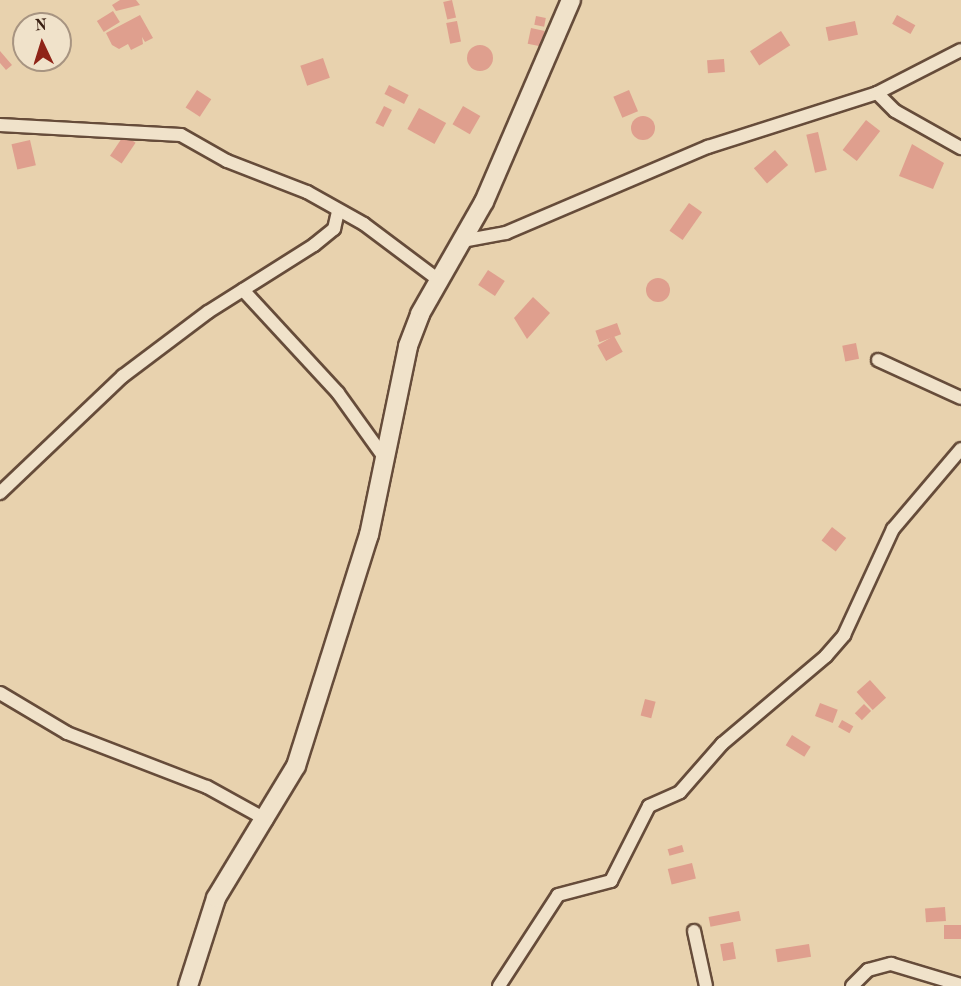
<!DOCTYPE html>
<style>
body{margin:0}
#map{position:relative;width:961px;height:986px;overflow:hidden;background:#e8d2ae;font-family:"Old Standard TT",serif}
div>[style]{position:absolute}
.building>*{inset:0;background:#df9f8e;transform-origin:0 0}
.round{border-radius:50%}
.roads{filter:drop-shadow(2px 0 #664c3a) drop-shadow(-2px 0 #664c3a) drop-shadow(0 2px #664c3a) drop-shadow(0 -2px #664c3a)}
.minor>*{height:12px;margin:-6px;padding:0 6px;transform-origin:6px;border-radius:6px;background:#f0e2ca}
.secondary>*{height:18px;margin:-9px;padding:0 9px;transform-origin:9px;border-radius:9px;background:#f0e2ca}
span{translate:-50% -50%;white-space:nowrap;text-align:center;line-height:1.15;-webkit-text-stroke:6px #f0e2ca;paint-order:stroke}
.north{position:absolute;left:12px;top:12px;width:60px;height:60px;box-sizing:border-box;background:#f0e2ca;border:2px solid #a79481;border-radius:50%;rotate:356deg;font-size:16px;font-weight:700;line-height:24px;text-align:center;color:#3a2013}
.north::after{content:'';display:block;margin:auto;width:21px;height:27px;background:#8f2418;clip-path:polygon(50% 0,100% 100%,50% 72%,0 100%)}
</style>
<div id="map">
<div class="building">
<div style="clip-path:polygon(120px 0,136px 0,140px 5px,116px 11px,112px 5px)"></div>
<div style="left:452px;top:0;width:18px;height:9px;rotate:77deg"></div>
<div style="left:113px;top:11px;width:13px;height:19px;rotate:58deg"></div>
<div style="clip-path:polygon(140px 15px,153px 38px,145px 42px,142px 37px,143px 44px,131px 50px,128px 44px,119px 49px,112px 45px,106px 33px)"></div>
<div style="left:897px;top:15px;width:21px;height:10px;rotate:29deg"></div>
<div style="left:536px;top:16px;width:10px;height:9px;rotate:11deg"></div>
<div style="left:457px;top:21px;width:21px;height:11px;rotate:79deg"></div>
<div style="left:855px;top:21px;width:14px;height:30px;rotate:78deg"></div>
<div style="left:531px;top:28px;width:14px;height:16px;rotate:12deg"></div>
<div style="left:781px;top:31px;width:17px;height:37px;rotate:57deg"></div>
<div class="round" style="left:467px;top:45px;width:26px;height:26px"></div>
<div style="clip-path:polygon(0 51px,12px 65px,6px 70px,0 63px)"></div>
<div style="left:323px;top:58px;width:21px;height:24px;rotate:71deg"></div>
<div style="left:724px;top:59px;width:13px;height:17px;rotate:86deg"></div>
<div style="left:389px;top:85px;width:22px;height:10px;rotate:27deg"></div>
<div style="left:197px;top:90px;width:17px;height:21px;rotate:33deg"></div>
<div style="left:629px;top:90px;width:23px;height:17px;rotate:67deg"></div>
<div style="left:384px;top:106px;width:9px;height:19px;rotate:27deg"></div>
<div style="left:463px;top:106px;width:20px;height:21px;rotate:30deg"></div>
<div style="left:419px;top:108px;width:31px;height:24px;rotate:29deg"></div>
<div class="round" style="left:631px;top:116px;width:24px;height:24px"></div>
<div style="left:866px;top:120px;width:18px;height:38px;rotate:38deg"></div>
<div style="left:818px;top:132px;width:39px;height:12px;rotate:77deg"></div>
<div style="left:124px;top:135px;width:14px;height:25px;rotate:34deg"></div>
<div style="left:30px;top:140px;width:26px;height:19px;rotate:77deg"></div>
<div style="clip-path:polygon(912px 144px,944px 163px,933px 189px,899px 176px)"></div>
<div style="left:775px;top:150px;width:20px;height:28px;rotate:49deg"></div>
<div style="left:689px;top:203px;width:16px;height:34px;rotate:35deg"></div>
<div style="left:488px;top:270px;width:20px;height:18px;rotate:33deg"></div>
<div class="round" style="left:646px;top:278px;width:24px;height:24px"></div>
<div style="clip-path:polygon(533px 297px,550px 313px,527px 339px,514px 318px)"></div>
<div style="left:617px;top:323px;width:12px;height:23px;rotate:70deg"></div>
<div style="left:614px;top:336px;width:18px;height:19px;rotate:61deg"></div>
<div style="left:856px;top:343px;width:16px;height:14px;rotate:79deg"></div>
<div style="left:832px;top:527px;width:18px;height:17px;rotate:38deg"></div>
<div style="left:870px;top:680px;width:24px;height:18px;rotate:48deg"></div>
<div style="left:645px;top:699px;width:11px;height:17px;rotate:15deg"></div>
<div style="left:820px;top:703px;width:19px;height:14px;rotate:21deg"></div>
<div style="left:864px;top:704px;width:10px;height:13px;rotate:45deg"></div>
<div style="left:842px;top:720px;width:13px;height:8px;rotate:29deg"></div>
<div style="left:792px;top:735px;width:22px;height:12px;rotate:32deg"></div>
<div style="left:682px;top:845px;width:7px;height:15px;rotate:74deg"></div>
<div style="left:692px;top:863px;width:16px;height:25px;rotate:76deg"></div>
<div style="left:945px;top:907px;width:14px;height:20px;rotate:86deg"></div>
<div style="left:739px;top:911px;width:10px;height:31px;rotate:79deg"></div>
<div style="left:961px;top:925px;width:14px;height:17px;rotate:90deg"></div>
<div style="left:733px;top:942px;width:17px;height:13px;rotate:80deg"></div>
<div style="left:809px;top:944px;width:13px;height:34px;rotate:81deg"></div>
</div>
<div class="roads">
<div class="minor">
<div style="left:877px;top:93px;width:25px;rotate:45deg"></div>
<div style="left:895px;top:111px;width:76px;rotate:29.3deg"></div>
<div style="left:0;top:125px;width:181px;rotate:3.2deg"></div>
<div style="left:181px;top:135px;width:53px;rotate:29.5deg"></div>
<div style="left:227px;top:161px;width:86px;rotate:21.2deg"></div>
<div style="left:307px;top:192px;width:65px;rotate:29.3deg"></div>
<div style="left:364px;top:224px;width:95px;rotate:36.9deg"></div>
<div style="left:462px;top:241px;width:45px;rotate:-10.3deg"></div>
<div style="left:506px;top:233px;width:220px;rotate:-23.1deg"></div>
<div style="left:708px;top:147px;width:177px;rotate:-17.7deg"></div>
<div style="left:877px;top:93px;width:94px;rotate:-27.1deg"></div>
<div style="left:243px;top:290px;width:140px;rotate:47.3deg"></div>
<div style="left:338px;top:393px;width:82px;rotate:54.4deg"></div>
<div style="left:878px;top:360px;width:91px;rotate:24.6deg"></div>
<div style="left:0;top:493px;width:170px;rotate:-43.6deg"></div>
<div style="left:123px;top:376px;width:106px;rotate:-37deg"></div>
<div style="left:208px;top:312px;width:125px;rotate:-32.3deg"></div>
<div style="left:314px;top:245px;width:26px;rotate:-39deg"></div>
<div style="left:334px;top:229px;width:18px;rotate:-77deg"></div>
<div style="left:0;top:693px;width:78px;rotate:30.8deg"></div>
<div style="left:67px;top:733px;width:150px;rotate:21.1deg"></div>
<div style="left:207px;top:787px;width:68px;rotate:28.8deg"></div>
<div style="left:694px;top:931px;width:56px;rotate:77.7deg"></div>
<div style="left:499px;top:986px;width:108px;rotate:-57deg"></div>
<div style="left:558px;top:895px;width:55px;rotate:-14.8deg"></div>
<div style="left:611px;top:881px;width:84px;rotate:-63.1deg"></div>
<div style="left:649px;top:806px;width:34px;rotate:-24deg"></div>
<div style="left:680px;top:792px;width:64px;rotate:-48.8deg"></div>
<div style="left:722px;top:744px;width:136px;rotate:-40.2deg"></div>
<div style="left:826px;top:656px;width:28px;rotate:-49deg"></div>
<div style="left:844px;top:635px;width:117px;rotate:-65.2deg"></div>
<div style="left:893px;top:529px;width:105px;rotate:-49.6deg"></div>
<div style="left:852px;top:986px;width:23px;rotate:-45deg"></div>
<div style="left:868px;top:970px;width:24px;rotate:-15deg"></div>
<div style="left:891px;top:964px;width:73px;rotate:16.7deg"></div>
</div>
<div class="secondary">
<div style="left:188px;top:986px;width:92px;rotate:-72.3deg"></div>
<div style="left:216px;top:898px;width:154px;rotate:-58.8deg"></div>
<div style="left:296px;top:766px;width:242px;rotate:-72.5deg"></div>
<div style="left:369px;top:535px;width:193px;rotate:-78.3deg"></div>
<div style="left:408px;top:346px;width:34px;rotate:-69deg"></div>
<div style="left:420px;top:314px;width:129px;rotate:-60.3deg"></div>
<div style="left:484px;top:202px;width:220px;rotate:-66.7deg"></div>
</div>
</div>
<div class="north">N</div>
</div>
